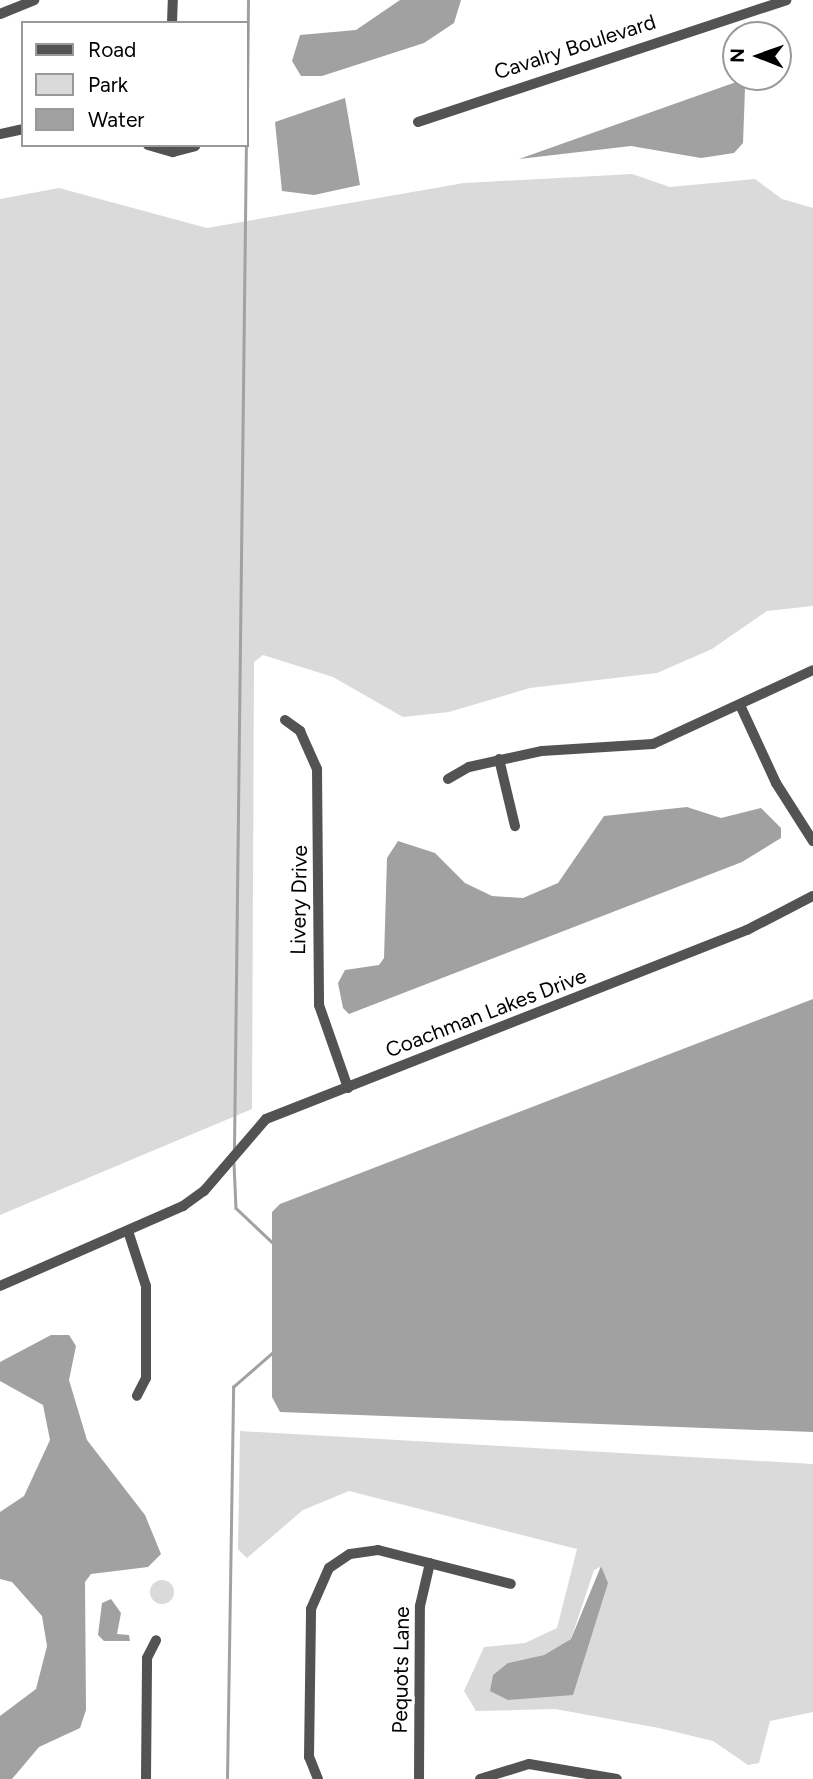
<!DOCTYPE html>
<style>
body{margin:0}
#map{position:relative;width:813px;height:1779px;overflow:hidden;background:#fff;font-family:Figtree,sans-serif}
div>[style]{position:absolute}
.green>*{inset:0;background:#dadada}
.round{border-radius:50%}
.water>*{inset:0;background:#a1a1a1}
.stream>*{height:2.5px;margin:-1.25px;padding:0 1.25px;transform-origin:1.25px;border-radius:1.25px;background:#a1a1a1}
.minor>*{height:10px;margin:-5px;padding:0 5px;transform-origin:5px;border-radius:5px;background:#535353}
span{translate:-50% -50%;white-space:nowrap;text-align:center;line-height:1.15;-webkit-text-stroke:6px #fff;paint-order:stroke}
.street-label{font-size:21px;color:#000}
.legend{position:absolute;left:21px;top:21px;width:228px;height:126px;box-sizing:border-box;background:#fff;border:2px solid #999;margin:0;padding:9px 12px;list-style:none;font-size:21px;color:#000}
.legend li{display:flex;align-items:center;gap:14px;height:35px}
.legend b{width:35px;border:2px solid #999}
.north{position:absolute;left:722px;top:21px;width:70px;height:70px;box-sizing:border-box;background:#fff;border:2px solid #999;border-radius:50%;rotate:271deg;font-size:19px;font-weight:700;line-height:28px;text-align:center;color:#000}
.north::after{content:'';display:block;margin:auto;width:24px;height:32px;background:#000;clip-path:polygon(50% 0,100% 100%,50% 72%,0 100%)}
</style>
<div id="map">
<div class="green">
<div style="clip-path:polygon(632px 174px,670px 187px,755px 179px,782px 199px,813px 208px,813px 606px,767px 611px,712px 649px,657px 673px,530px 688px,449px 712px,403px 717px,333px 677px,263px 655px,254px 662px,252px 1109px,0 1215px,0 199px,59px 188px,207px 228px,464px 183px)"></div>
<div style="clip-path:polygon(evenodd,240px 1431px,813px 1464px,813px 1712px,770px 1721px,759px 1763px,748px 1765px,713px 1741px,659px 1728px,555px 1709px,476px 1711px,464px 1691px,484px 1647px,525px 1643px,557px 1628px,577px 1549px,349px 1491px,303px 1510px,247px 1558px,238px 1549px,240px 1431px,602px 1566px,573px 1694px,508px 1663px,544px 1655px,571px 1639px,594px 1570px,602px 1566px)"></div>
<div class="round" style="left:150px;top:1580px;width:24px;height:24px"></div>
</div>
<div class="water">
<div style="clip-path:polygon(400px 0,461px 0,454px 23px,424px 43px,322px 76px,301px 76px,292px 61px,300px 35px,356px 30px)"></div>
<div style="clip-path:polygon(739px 81px,745px 89px,743px 143px,734px 153px,701px 158px,631px 146px,519px 159px)"></div>
<div style="clip-path:polygon(345px 98px,360px 185px,314px 195px,282px 191px,275px 122px)"></div>
<div style="clip-path:polygon(687px 807px,721px 818px,761px 808px,781px 828px,781px 838px,742px 862px,349px 1014px,343px 1008px,338px 983px,345px 970px,379px 965px,384px 958px,387px 858px,398px 841px,435px 853px,465px 883px,492px 896px,523px 898px,558px 883px,604px 816px)"></div>
<div style="clip-path:polygon(813px 999px,813px 1432px,280px 1412px,272px 1397px,272px 1212px,280px 1204px)"></div>
<div style="clip-path:polygon(51px 1335px,69px 1335px,76px 1346px,69px 1380px,87px 1440px,145px 1515px,161px 1554px,148px 1567px,91px 1574px,85px 1582px,86px 1710px,80px 1728px,39px 1747px,12px 1779px,0 1779px,0 1716px,36px 1689px,47px 1646px,42px 1616px,12px 1582px,0 1579px,0 1512px,24px 1496px,50px 1440px,43px 1405px,0 1381px,0 1362px)"></div>
<div style="clip-path:polygon(601px 1566px,608px 1583px,573px 1695px,508px 1700px,490px 1691px,493px 1675px,508px 1663px,544px 1655px,571px 1639px)"></div>
<div style="clip-path:polygon(111px 1599px,121px 1613px,117px 1634px,129px 1635px,130px 1641px,104px 1641px,98px 1635px,102px 1603px)"></div>
</div>
<div class="stream">
<div style="left:247px;top:97px;width:97px;rotate:-89.4deg"></div>
<div style="left:234px;top:1149px;width:1004px;rotate:-89.32deg"></div>
<div style="left:234px;top:1163px;width:45px;rotate:87.5deg"></div>
<div style="left:236px;top:1208px;width:50px;rotate:43.4deg"></div>
<div style="left:227px;top:1779px;width:392px;rotate:-89.1deg"></div>
<div style="left:233px;top:1387px;width:52px;rotate:-41.1deg"></div>
</div>
<div class="minor">
<div style="left:0;top:14px;width:37px;rotate:-22deg"></div>
<div style="left:172px;top:23px;width:23px;rotate:-88deg"></div>
<div style="left:418px;top:122px;width:388px;rotate:-18.3deg"></div>
<div style="left:0;top:134px;width:24px;rotate:-12deg"></div>
<div style="left:148px;top:145px;width:26px;rotate:16deg"></div>
<div style="left:173px;top:152px;width:23px;rotate:-15deg"></div>
<div style="left:740px;top:705px;width:86px;rotate:65.2deg"></div>
<div style="left:776px;top:783px;width:69px;rotate:57.5deg"></div>
<div style="left:285px;top:720px;width:19px;rotate:36deg"></div>
<div style="left:300px;top:731px;width:42px;rotate:65.9deg"></div>
<div style="left:317px;top:769px;width:236px;rotate:89.5deg"></div>
<div style="left:319px;top:1005px;width:88px;rotate:70.7deg"></div>
<div style="left:499px;top:759px;width:69px;rotate:76.6deg"></div>
<div style="left:448px;top:779px;width:24px;rotate:-30deg"></div>
<div style="left:469px;top:767px;width:75px;rotate:-12.4deg"></div>
<div style="left:542px;top:751px;width:111px;rotate:-3.6deg"></div>
<div style="left:653px;top:744px;width:176px;rotate:-24.8deg"></div>
<div style="left:128px;top:1231px;width:58px;rotate:71.9deg"></div>
<div style="left:146px;top:1286px;width:92px;rotate:90deg"></div>
<div style="left:146px;top:1378px;width:20px;rotate:117deg"></div>
<div style="left:0;top:1286px;width:200px;rotate:-23.6deg"></div>
<div style="left:183px;top:1206px;width:26px;rotate:-36deg"></div>
<div style="left:204px;top:1191px;width:95px;rotate:-49.3deg"></div>
<div style="left:266px;top:1119px;width:517px;rotate:-21.45deg"></div>
<div style="left:747px;top:930px;width:74px;rotate:-27.3deg"></div>
<div style="left:146px;top:1779px;width:121px;rotate:-89.5deg"></div>
<div style="left:147px;top:1658px;width:20px;rotate:-63deg"></div>
<div style="left:318px;top:1779px;width:24px;rotate:-112deg"></div>
<div style="left:309px;top:1757px;width:148px;rotate:-89.2deg"></div>
<div style="left:311px;top:1609px;width:45px;rotate:-66.3deg"></div>
<div style="left:329px;top:1568px;width:25px;rotate:-34deg"></div>
<div style="left:350px;top:1554px;width:28px;rotate:-8deg"></div>
<div style="left:378px;top:1550px;width:137px;rotate:14.3deg"></div>
<div style="left:419px;top:1779px;width:173px;rotate:-89.7deg"></div>
<div style="left:420px;top:1606px;width:44px;rotate:-76.9deg"></div>
<div style="left:480px;top:1779px;width:51px;rotate:-17deg"></div>
<div style="left:529px;top:1764px;width:89px;rotate:9.7deg"></div>
</div>
<div class="street-label">
<span style="left:575px;top:47px;rotate:-18deg">Cavalry Boulevard</span>
<span style="left:299px;top:900px;rotate:-89deg">Livery Drive</span>
<span style="left:486px;top:1013px;rotate:-21deg">Coachman Lakes Drive</span>
<span style="left:401px;top:1670px;rotate:-89deg">Pequots Lane</span>
</div>
<ul class="legend">
<li><b style="height:9px;background:#535353"></b>Road</li>
<li><b style="height:19px;background:#dadada"></b>Park</li>
<li><b style="height:19px;background:#a1a1a1"></b>Water</li>
</ul>
<div class="north">N</div>
</div>
